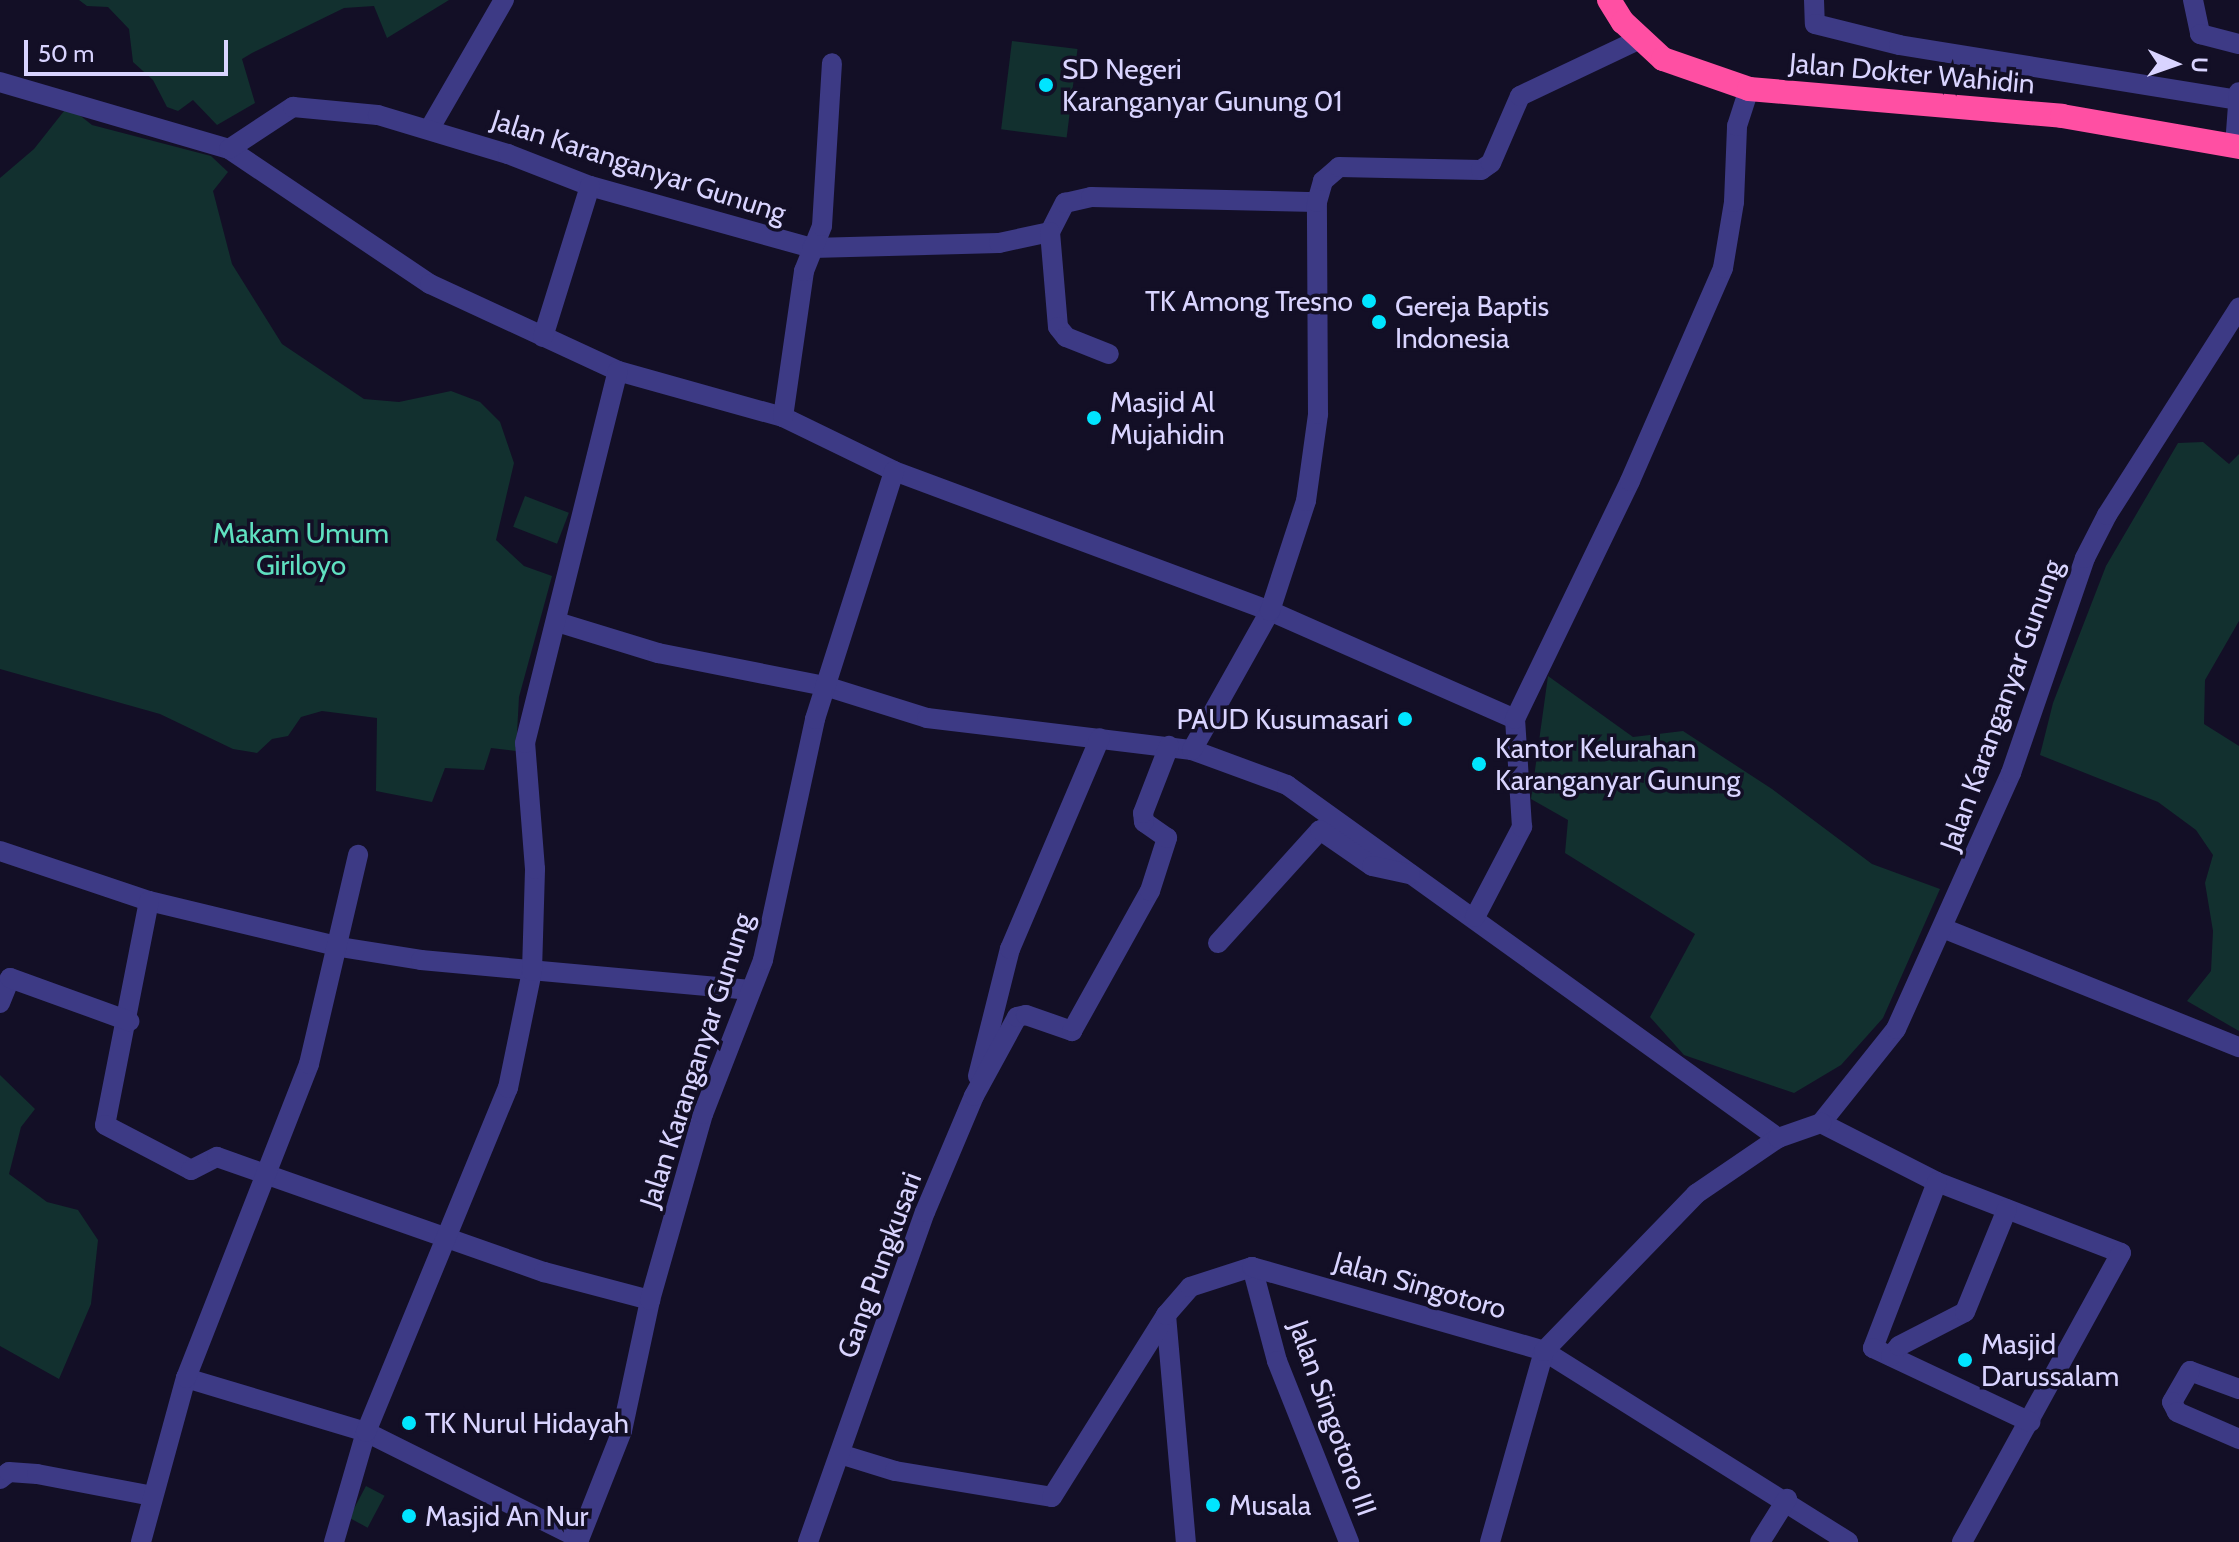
<!DOCTYPE html>
<style>
body{margin:0}
#map{position:relative;width:2239px;height:1542px;overflow:hidden;background:#130f26;font-family:Cabin,sans-serif}
div>[style]{position:absolute}
.green>*{inset:0;background:#12302f;transform-origin:0 0}
.minor>*{height:20px;margin:-10px;padding:0 10px;transform-origin:10px;border-radius:10px;background:#3d3a85}
.highway>*{height:24px;margin:-12px;padding:0 12px;transform-origin:12px;border-radius:12px;background:#ff4fa3}
.dots>*{width:22px;height:22px;translate:-50% -50%;box-sizing:border-box;border:4px solid #130f26;border-radius:50%}
span{translate:-50% -50%;white-space:nowrap;text-align:center;line-height:1.15;-webkit-text-stroke:7px #130f26;paint-order:stroke}
.poi-label{font-size:28px;color:#d9d4ff}
.left{translate:0 -50%;text-align:left}
.right{translate:-100% -50%;text-align:right}
.street-label{font-size:28px;color:#d9d4ff}
.park-label{font-size:28px;color:#5fe0c0}
.north{position:absolute;left:2135px;top:24px;width:80px;height:80px;-webkit-text-stroke:6px #130f26;paint-order:stroke;rotate:92deg;font-size:22px;font-weight:700;line-height:32px;text-align:center;color:#d9d4ff}
.north::after{content:'';display:block;margin:auto;width:28px;height:36px;background:#d9d4ff;clip-path:polygon(50% 0,100% 100%,50% 72%,0 100%)}
.scale{position:absolute;left:24px;top:40px;width:204px;height:36px;box-sizing:border-box;border:4px solid #d9d4ff;border-top:0;padding-left:10px;font-size:24px;line-height:28px;white-space:nowrap;color:#d9d4ff;-webkit-text-stroke:6px #130f26;paint-order:stroke}
</style>
<div id="map">
<div class="green">
<div style="clip-path:polygon(79px 0,449px 0,387px 38px,374px 6px,344px 8px,252px 53px,242px 59px,255px 103px,217px 125px,193px 100px,178px 111px,167px 107px,153px 80px,133px 62px,129px 29px,108px 7px,87px 6px)"></div>
<div style="left:1012px;top:41px;width:66px;height:89px;rotate:7deg"></div>
<div style="clip-path:polygon(68px 106px,92px 125px,211px 156px,228px 172px,213px 191px,232px 264px,282px 344px,364px 399px,399px 402px,451px 391px,480px 402px,500px 422px,514px 463px,496px 540px,524px 566px,552px 576px,519px 697px,516px 751px,491px 748px,484px 770px,445px 768px,432px 802px,376px 791px,377px 718px,322px 711px,301px 717px,288px 736px,272px 739px,257px 753px,233px 749px,160px 714px,0 669px,0 178px,34px 149px)"></div>
<div style="clip-path:polygon(2203px 442px,2229px 464px,2239px 454px,2239px 621px,2205px 680px,2204px 724px,2239px 746px,2239px 1031px,2187px 1001px,2211px 971px,2213px 931px,2205px 883px,2213px 855px,2196px 830px,2158px 802px,2040px 755px,2053px 703px,2106px 566px,2178px 443px)"></div>
<div style="left:525px;top:496px;width:47px;height:33px;rotate:21deg"></div>
<div style="clip-path:polygon(1548px 676px,1633px 737px,1683px 731px,1772px 789px,1872px 864px,1940px 889px,1883px 1018px,1841px 1065px,1794px 1093px,1684px 1055px,1650px 1017px,1695px 934px,1565px 853px,1568px 820px,1531px 799px)"></div>
<div style="clip-path:polygon(0 1075px,35px 1109px,21px 1127px,9px 1174px,47px 1202px,78px 1210px,98px 1240px,91px 1304px,59px 1379px,0 1346px)"></div>
<div style="left:366px;top:1486px;width:21px;height:36px;rotate:28deg"></div>
</div>
<div class="minor">
<div style="left:1814px;top:0;width:24px;rotate:88deg"></div>
<div style="left:1815px;top:24px;width:87px;rotate:14deg"></div>
<div style="left:1899px;top:45px;width:343px;rotate:9.2deg"></div>
<div style="left:2193px;top:0;width:35px;rotate:78deg"></div>
<div style="left:2200px;top:34px;width:40px;rotate:14.4deg"></div>
<div style="left:0;top:82px;width:239px;rotate:16.3deg"></div>
<div style="left:229px;top:149px;width:242px;rotate:33.9deg"></div>
<div style="left:430px;top:284px;width:207px;rotate:24.8deg"></div>
<div style="left:618px;top:371px;width:171px;rotate:15.6deg"></div>
<div style="left:783px;top:417px;width:123px;rotate:25.9deg"></div>
<div style="left:894px;top:471px;width:401px;rotate:20.4deg"></div>
<div style="left:1270px;top:611px;width:268px;rotate:23.8deg"></div>
<div style="left:430px;top:128px;width:148px;rotate:-60deg"></div>
<div style="left:2235px;top:146px;width:54px;rotate:-85.8deg"></div>
<div style="left:229px;top:149px;width:77px;rotate:-33.3deg"></div>
<div style="left:293px;top:107px;width:85px;rotate:5.4deg"></div>
<div style="left:378px;top:115px;width:136px;rotate:16.7deg"></div>
<div style="left:508px;top:154px;width:88px;rotate:21.3deg"></div>
<div style="left:590px;top:186px;width:230px;rotate:15.6deg"></div>
<div style="left:812px;top:248px;width:187px;rotate:-1.5deg"></div>
<div style="left:999px;top:243px;width:52px;rotate:-12.2deg"></div>
<div style="left:1050px;top:232px;width:33px;rotate:-63deg"></div>
<div style="left:1065px;top:203px;width:27px;rotate:-13deg"></div>
<div style="left:1091px;top:197px;width:226px;rotate:1.3deg"></div>
<div style="left:1050px;top:232px;width:95px;rotate:85.2deg"></div>
<div style="left:1058px;top:327px;width:13px;rotate:51deg"></div>
<div style="left:1066px;top:337px;width:46px;rotate:21.6deg"></div>
<div style="left:543px;top:337px;width:158px;rotate:-72.7deg"></div>
<div style="left:783px;top:417px;width:148px;rotate:-81.8deg"></div>
<div style="left:804px;top:271px;width:48px;rotate:-68.2deg"></div>
<div style="left:822px;top:226px;width:163px;rotate:-86.5deg"></div>
<div style="left:557px;top:622px;width:106px;rotate:17.1deg"></div>
<div style="left:658px;top:653px;width:170px;rotate:11.2deg"></div>
<div style="left:825px;top:686px;width:107px;rotate:17.4deg"></div>
<div style="left:927px;top:718px;width:267px;rotate:6.9deg"></div>
<div style="left:1192px;top:750px;width:101px;rotate:20.2deg"></div>
<div style="left:1287px;top:785px;width:605px;rotate:35.71deg"></div>
<div style="left:1192px;top:750px;width:159px;rotate:-60.7deg"></div>
<div style="left:1270px;top:611px;width:116px;rotate:-71.9deg"></div>
<div style="left:1306px;top:501px;width:88px;rotate:-82.1deg"></div>
<div style="left:1318px;top:414px;width:212px;rotate:-90.3deg"></div>
<div style="left:1317px;top:202px;width:22px;rotate:-74deg"></div>
<div style="left:1323px;top:181px;width:21px;rotate:-41deg"></div>
<div style="left:1339px;top:167px;width:142px;rotate:1.2deg"></div>
<div style="left:1481px;top:170px;width:12px;rotate:-35deg"></div>
<div style="left:1491px;top:163px;width:73px;rotate:-66.6deg"></div>
<div style="left:1520px;top:96px;width:133px;rotate:-25.4deg"></div>
<div style="left:0;top:851px;width:157px;rotate:18.6deg"></div>
<div style="left:149px;top:901px;width:196px;rotate:13.5deg"></div>
<div style="left:340px;top:947px;width:82px;rotate:9.1deg"></div>
<div style="left:421px;top:960px;width:331px;rotate:5.2deg"></div>
<div style="left:149px;top:901px;width:228px;rotate:101.1deg"></div>
<div style="left:105px;top:1125px;width:97px;rotate:27.6deg"></div>
<div style="left:191px;top:1170px;width:29px;rotate:-27deg"></div>
<div style="left:217px;top:1157px;width:347px;rotate:19.4deg"></div>
<div style="left:544px;top:1272px;width:110px;rotate:14.8deg"></div>
<div style="left:1475px;top:917px;width:102px;rotate:-62.4deg"></div>
<div style="left:1522px;top:827px;width:108px;rotate:-93.7deg"></div>
<div style="left:1515px;top:719px;width:264px;rotate:-64.2deg"></div>
<div style="left:1630px;top:481px;width:232px;rotate:-66.4deg"></div>
<div style="left:1723px;top:268px;width:67px;rotate:-80.5deg"></div>
<div style="left:1734px;top:202px;width:76px;rotate:-87.7deg"></div>
<div style="left:1737px;top:126px;width:39px;rotate:-72deg"></div>
<div style="left:1945px;top:929px;width:317px;rotate:21.9deg"></div>
<div style="left:1218px;top:943px;width:152px;rotate:-47.9deg"></div>
<div style="left:1320px;top:830px;width:63px;rotate:34.7deg"></div>
<div style="left:1372px;top:866px;width:39px;rotate:12deg"></div>
<div style="left:0;top:1003px;width:27px;rotate:-68deg"></div>
<div style="left:10px;top:978px;width:127px;rotate:19.9deg"></div>
<div style="left:978px;top:1076px;width:131px;rotate:-75.9deg"></div>
<div style="left:1010px;top:949px;width:229px;rotate:-66.9deg"></div>
<div style="left:1821px;top:1123px;width:120px;rotate:-51.4deg"></div>
<div style="left:1896px;top:1029px;width:281px;rotate:-65.8deg"></div>
<div style="left:2011px;top:773px;width:227px;rotate:-71deg"></div>
<div style="left:2085px;top:558px;width:48px;rotate:-62.9deg"></div>
<div style="left:2107px;top:515px;width:246px;rotate:-57.5deg"></div>
<div style="left:1821px;top:1123px;width:130px;rotate:27deg"></div>
<div style="left:1937px;top:1182px;width:197px;rotate:21.1deg"></div>
<div style="left:2121px;top:1253px;width:330px;rotate:118.8deg"></div>
<div style="left:1937px;top:1182px;width:178px;rotate:111.1deg"></div>
<div style="left:1873px;top:1348px;width:174px;rotate:25.2deg"></div>
<div style="left:1252px;top:1267px;width:97px;rotate:75.1deg"></div>
<div style="left:1277px;top:1361px;width:195px;rotate:68.3deg"></div>
<div style="left:1166px;top:1315px;width:228px;rotate:85deg"></div>
<div style="left:1891px;top:1356px;width:13px;rotate:-51deg"></div>
<div style="left:1899px;top:1346px;width:74px;rotate:-27.3deg"></div>
<div style="left:1965px;top:1312px;width:111px;rotate:-67.8deg"></div>
<div style="left:186px;top:1378px;width:188px;rotate:16.7deg"></div>
<div style="left:366px;top:1432px;width:238px;rotate:26.5deg"></div>
<div style="left:2239px;top:1389px;width:52px;rotate:-159.8deg"></div>
<div style="left:2190px;top:1371px;width:36px;rotate:120deg"></div>
<div style="left:2172px;top:1402px;width:11px;rotate:63deg"></div>
<div style="left:2177px;top:1412px;width:68px;rotate:23.5deg"></div>
<div style="left:843px;top:1455px;width:54px;rotate:17.1deg"></div>
<div style="left:895px;top:1471px;width:159px;rotate:9.4deg"></div>
<div style="left:1052px;top:1497px;width:215px;rotate:-57.9deg"></div>
<div style="left:1166px;top:1315px;width:37px;rotate:-49deg"></div>
<div style="left:1190px;top:1287px;width:65px;rotate:-17.9deg"></div>
<div style="left:1252px;top:1267px;width:304px;rotate:16deg"></div>
<div style="left:1544px;top:1351px;width:359px;rotate:32.1deg"></div>
<div style="left:0;top:1479px;width:11px;rotate:-38deg"></div>
<div style="left:9px;top:1472px;width:28px;rotate:4deg"></div>
<div style="left:37px;top:1474px;width:117px;rotate:10.8deg"></div>
<div style="left:141px;top:1542px;width:170px;rotate:-74.7deg"></div>
<div style="left:186px;top:1378px;width:337px;rotate:-68.6deg"></div>
<div style="left:309px;top:1064px;width:215px;rotate:-76.8deg"></div>
<div style="left:334px;top:1542px;width:115px;rotate:-73.8deg"></div>
<div style="left:366px;top:1432px;width:372px;rotate:-67.6deg"></div>
<div style="left:508px;top:1088px;width:119px;rotate:-78.4deg"></div>
<div style="left:532px;top:971px;width:102px;rotate:-88.3deg"></div>
<div style="left:535px;top:869px;width:126px;rotate:-94.5deg"></div>
<div style="left:525px;top:743px;width:383px;rotate:-76deg"></div>
<div style="left:578px;top:1542px;width:119px;rotate:-68.4deg"></div>
<div style="left:622px;top:1431px;width:134px;rotate:-77.9deg"></div>
<div style="left:650px;top:1300px;width:193px;rotate:-74.1deg"></div>
<div style="left:703px;top:1114px;width:165px;rotate:-68.7deg"></div>
<div style="left:763px;top:960px;width:247px;rotate:-77.8deg"></div>
<div style="left:815px;top:719px;width:260px;rotate:-72.3deg"></div>
<div style="left:808px;top:1542px;width:350px;rotate:-70.5deg"></div>
<div style="left:925px;top:1212px;width:126px;rotate:-67.1deg"></div>
<div style="left:974px;top:1096px;width:90px;rotate:-61.4deg"></div>
<div style="left:1017px;top:1017px;width:9px;rotate:-13deg"></div>
<div style="left:1026px;top:1015px;width:49px;rotate:19.2deg"></div>
<div style="left:1072px;top:1031px;width:160px;rotate:-60.9deg"></div>
<div style="left:1150px;top:891px;width:56px;rotate:-72.2deg"></div>
<div style="left:1167px;top:838px;width:28px;rotate:-145deg"></div>
<div style="left:1144px;top:822px;width:9px;rotate:-96deg"></div>
<div style="left:1143px;top:813px;width:72px;rotate:-68.8deg"></div>
<div style="left:1490px;top:1542px;width:198px;rotate:-74.2deg"></div>
<div style="left:1544px;top:1351px;width:219px;rotate:-45.9deg"></div>
<div style="left:1696px;top:1194px;width:99px;rotate:-34.3deg"></div>
<div style="left:1778px;top:1138px;width:46px;rotate:-19.2deg"></div>
<div style="left:1760px;top:1542px;width:51px;rotate:-57.9deg"></div>
</div>
<div class="highway">
<div style="left:1609px;top:0;width:26px;rotate:58deg"></div>
<div style="left:1623px;top:22px;width:54px;rotate:42.8deg"></div>
<div style="left:1663px;top:59px;width:91px;rotate:19.2deg"></div>
<div style="left:1749px;top:89px;width:314px;rotate:4.9deg"></div>
<div style="left:2062px;top:116px;width:180px;rotate:9.9deg"></div>
</div>
<div class="dots">
<div style="left:1046px;top:85px;background:#00e5ff"></div>
<div style="left:1369px;top:301px;background:#00e5ff"></div>
<div style="left:1379px;top:322px;background:#00e5ff"></div>
<div style="left:1094px;top:418px;background:#00e5ff"></div>
<div style="left:1405px;top:719px;background:#00e5ff"></div>
<div style="left:1479px;top:764px;background:#00e5ff"></div>
<div style="left:1965px;top:1360px;background:#00e5ff"></div>
<div style="left:409px;top:1423px;background:#00e5ff"></div>
<div style="left:1213px;top:1505px;background:#00e5ff"></div>
<div style="left:409px;top:1516px;background:#00e5ff"></div>
</div>
<div class="poi-label">
<span class="left" style="left:1062px;top:85px">SD Negeri<br>Karanganyar Gunung 01</span>
<span class="right" style="left:1353px;top:301px">TK Among Tresno</span>
<span class="left" style="left:1395px;top:322px">Gereja Baptis<br>Indonesia</span>
<span class="left" style="left:1110px;top:418px">Masjid Al<br>Mujahidin</span>
<span class="right" style="left:1389px;top:719px">PAUD Kusumasari</span>
<span class="left" style="left:1495px;top:764px">Kantor Kelurahan<br>Karanganyar Gunung</span>
<span class="left" style="left:1981px;top:1360px">Masjid<br>Darussalam</span>
<span class="left" style="left:425px;top:1423px">TK Nurul Hidayah</span>
<span class="left" style="left:1229px;top:1505px">Musala</span>
<span class="left" style="left:425px;top:1516px">Masjid An Nur</span>
</div>
<div class="street-label">
<span style="left:1912px;top:73px;rotate:5deg">Jalan Dokter Wahidin</span>
<span style="left:639px;top:166px;rotate:18deg">Jalan Karanganyar Gunung</span>
<span style="left:2001px;top:705px;rotate:-70deg">Jalan Karanganyar Gunung</span>
<span style="left:696px;top:1060px;rotate:-72deg">Jalan Karanganyar Gunung</span>
<span style="left:879px;top:1265px;rotate:-70deg">Gang Pungkusari</span>
<span style="left:1420px;top:1285px;rotate:16deg">Jalan Singotoro</span>
<span style="left:1333px;top:1418px;rotate:70deg">Jalan Singotoro III</span>
</div>
<div class="park-label">
<span style="left:301px;top:549px">Makam Umum<br>Giriloyo</span>
</div>
<div class="north">U</div>
<div class="scale">50 m</div>
</div>
